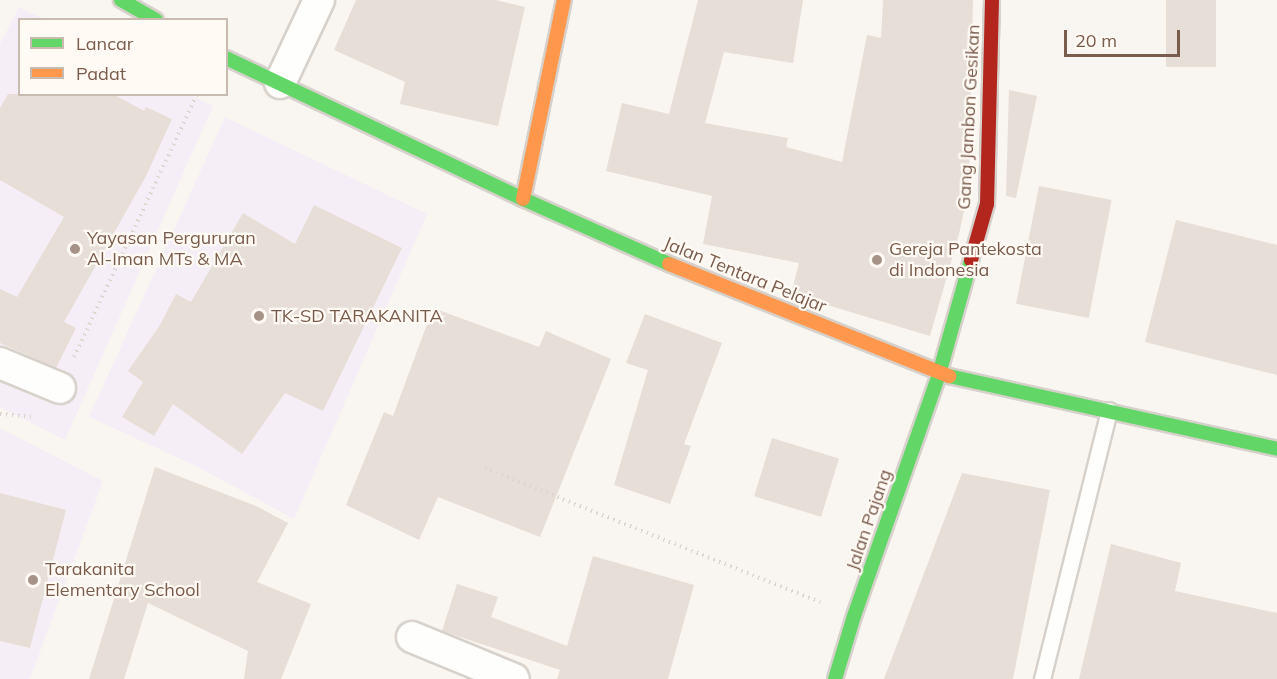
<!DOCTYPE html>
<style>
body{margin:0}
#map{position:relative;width:1277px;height:679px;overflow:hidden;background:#f9f5f0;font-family:Mulish,sans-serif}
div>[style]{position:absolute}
.education>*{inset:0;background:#f6eef6}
.building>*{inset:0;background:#e6ded7;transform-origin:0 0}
.path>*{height:4px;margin-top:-2px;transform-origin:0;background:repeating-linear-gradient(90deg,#dcd5d0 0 1.5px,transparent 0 6px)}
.roads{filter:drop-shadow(2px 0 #d7d1cb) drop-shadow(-2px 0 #d7d1cb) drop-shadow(0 2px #d7d1cb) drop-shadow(0 -2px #d7d1cb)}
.lane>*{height:15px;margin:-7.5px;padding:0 7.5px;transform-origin:7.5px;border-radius:7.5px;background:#fefefd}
.street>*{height:30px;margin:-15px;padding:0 15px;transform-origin:15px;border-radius:15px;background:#fefefd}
.fast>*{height:14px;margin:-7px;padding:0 7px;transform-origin:7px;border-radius:7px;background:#63d668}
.slow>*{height:14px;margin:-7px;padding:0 7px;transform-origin:7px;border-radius:7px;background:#ff974d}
.jam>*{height:14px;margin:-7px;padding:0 7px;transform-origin:7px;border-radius:7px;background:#b3261e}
.dots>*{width:16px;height:16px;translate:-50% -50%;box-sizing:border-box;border:3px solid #fffaf3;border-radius:50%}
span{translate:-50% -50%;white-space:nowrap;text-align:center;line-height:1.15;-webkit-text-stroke:4.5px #fffaf3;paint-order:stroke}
.street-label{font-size:18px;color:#7a5c4d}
.poi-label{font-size:18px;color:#7a5c4d}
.left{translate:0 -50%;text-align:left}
.legend{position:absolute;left:18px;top:18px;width:210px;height:78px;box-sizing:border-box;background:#fffaf3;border:2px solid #cabbb1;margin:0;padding:8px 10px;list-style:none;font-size:18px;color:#7a5c4d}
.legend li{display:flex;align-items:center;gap:12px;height:30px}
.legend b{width:30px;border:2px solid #cabbb1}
.scale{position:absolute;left:1064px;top:30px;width:116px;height:27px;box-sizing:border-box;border:3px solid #7a5c4d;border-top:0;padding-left:8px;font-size:18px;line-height:21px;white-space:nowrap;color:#7a5c4d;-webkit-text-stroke:4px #fffaf3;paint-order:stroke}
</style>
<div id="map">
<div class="education">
<div style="clip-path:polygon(19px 7px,44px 19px,20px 20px,20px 94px,191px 95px,213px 106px,65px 440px,0 407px,0 44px)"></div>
<div style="clip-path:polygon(225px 117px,427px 214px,294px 519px,196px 466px,89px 417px)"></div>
<div style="clip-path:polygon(0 428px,103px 481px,30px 679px,0 679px)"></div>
</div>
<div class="building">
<div style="clip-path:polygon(356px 0,496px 0,525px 7px,498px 126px,400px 104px,405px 82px,334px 50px)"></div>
<div style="clip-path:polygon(698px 0,803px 0,793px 63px,724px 52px,705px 123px,788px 138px,786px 147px,842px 162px,867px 35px,881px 38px,883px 0,973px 0,969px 188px,959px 234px,930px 336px,791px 294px,799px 263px,703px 244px,712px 196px,606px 171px,622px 103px,669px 114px)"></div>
<div style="left:1166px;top:0;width:50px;height:67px"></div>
<div style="clip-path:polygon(1009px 90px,1037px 96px,1016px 198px,1006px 196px)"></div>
<div style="clip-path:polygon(8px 94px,113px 94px,144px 111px,146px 107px,172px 119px,146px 176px,64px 322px,76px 328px,56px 368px,0 343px,0 289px,17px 297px,64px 217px,0 180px,0 108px)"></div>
<div style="left:1039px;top:186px;width:74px;height:120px;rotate:11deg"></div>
<div style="clip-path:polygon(314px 205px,402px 248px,323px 411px,285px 393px,242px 454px,173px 404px,154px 436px,122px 417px,143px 382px,128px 371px,160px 325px,176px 294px,191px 302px,243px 213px,295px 244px)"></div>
<div style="clip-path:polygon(1176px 220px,1277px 245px,1277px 375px,1145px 342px)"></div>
<div style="clip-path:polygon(433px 308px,539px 347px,546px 331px,611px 359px,540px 537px,438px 497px,419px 540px,346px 505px,384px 412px,393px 416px)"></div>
<div style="clip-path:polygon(645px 314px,722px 343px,684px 444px,691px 446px,670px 504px,614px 485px,648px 370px,626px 363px)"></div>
<div style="left:772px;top:438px;width:70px;height:61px;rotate:17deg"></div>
<div style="clip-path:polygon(155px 467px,256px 506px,288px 523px,257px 582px,311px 604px,281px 679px,244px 679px,248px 651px,148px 603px,124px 679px,89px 679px)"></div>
<div style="clip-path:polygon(962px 473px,1050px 490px,1013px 679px,884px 679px)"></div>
<div style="clip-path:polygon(0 493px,66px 510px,30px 648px,0 641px)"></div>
<div style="clip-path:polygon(1111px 544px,1181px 563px,1175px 591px,1277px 613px,1277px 679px,1079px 679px)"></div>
<div style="clip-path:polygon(593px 556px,694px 585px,668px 679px,557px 679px,560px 670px,442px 631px,457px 584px,498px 597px,491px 617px,567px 646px)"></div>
</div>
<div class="path">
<div style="left:74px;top:357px;width:290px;rotate:-64.9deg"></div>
<div style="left:0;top:414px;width:34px;rotate:5deg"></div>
<div style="left:485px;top:468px;width:361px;rotate:21.8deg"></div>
</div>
<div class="roads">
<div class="lane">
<div style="left:1042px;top:679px;width:277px;rotate:-76deg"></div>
</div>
<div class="street">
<div style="left:280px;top:83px;width:92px;rotate:-64.8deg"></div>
<div style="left:0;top:363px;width:65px;rotate:22.6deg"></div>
<div style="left:412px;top:637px;width:110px;rotate:22.4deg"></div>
</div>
<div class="fast">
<div style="left:121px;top:0;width:40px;rotate:29.7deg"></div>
<div style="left:226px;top:58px;width:329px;rotate:25.4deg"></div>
<div style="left:523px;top:199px;width:160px;rotate:24deg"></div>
<div style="left:949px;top:376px;width:336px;rotate:12.5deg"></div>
<div style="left:835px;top:679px;width:66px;rotate:-73.2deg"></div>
<div style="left:854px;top:616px;width:256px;rotate:-70.6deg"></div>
<div style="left:939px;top:374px;width:118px;rotate:-74.3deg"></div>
</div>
<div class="slow">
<div style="left:523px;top:199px;width:203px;rotate:-78.4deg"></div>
<div style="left:669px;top:264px;width:302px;rotate:21.8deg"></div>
</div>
<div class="jam">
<div style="left:971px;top:260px;width:58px;rotate:-74.1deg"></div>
<div style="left:987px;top:204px;width:204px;rotate:-88.6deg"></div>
</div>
</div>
<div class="dots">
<div style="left:75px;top:249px;background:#a69286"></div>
<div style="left:877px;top:260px;background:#a69286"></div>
<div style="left:259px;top:316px;background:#a69286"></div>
<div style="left:33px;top:580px;background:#a69286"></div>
</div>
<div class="street-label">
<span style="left:969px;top:117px;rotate:-87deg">Gang Jambon Gesikan</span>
<span style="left:745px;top:275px;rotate:22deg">Jalan Tentara Pelajar</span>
<span style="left:869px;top:520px;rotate:-71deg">Jalan Pajang</span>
</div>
<div class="poi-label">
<span class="left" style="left:87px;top:249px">Yayasan Pergururan<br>Al-Iman MTs &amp; MA</span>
<span class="left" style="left:889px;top:260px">Gereja Pantekosta<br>di Indonesia</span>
<span class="left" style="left:271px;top:316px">TK-SD TARAKANITA</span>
<span class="left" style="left:45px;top:580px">Tarakanita<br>Elementary School</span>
</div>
<ul class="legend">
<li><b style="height:8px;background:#63d668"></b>Lancar</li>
<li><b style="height:8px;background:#ff974d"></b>Padat</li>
</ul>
<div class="scale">20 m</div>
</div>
